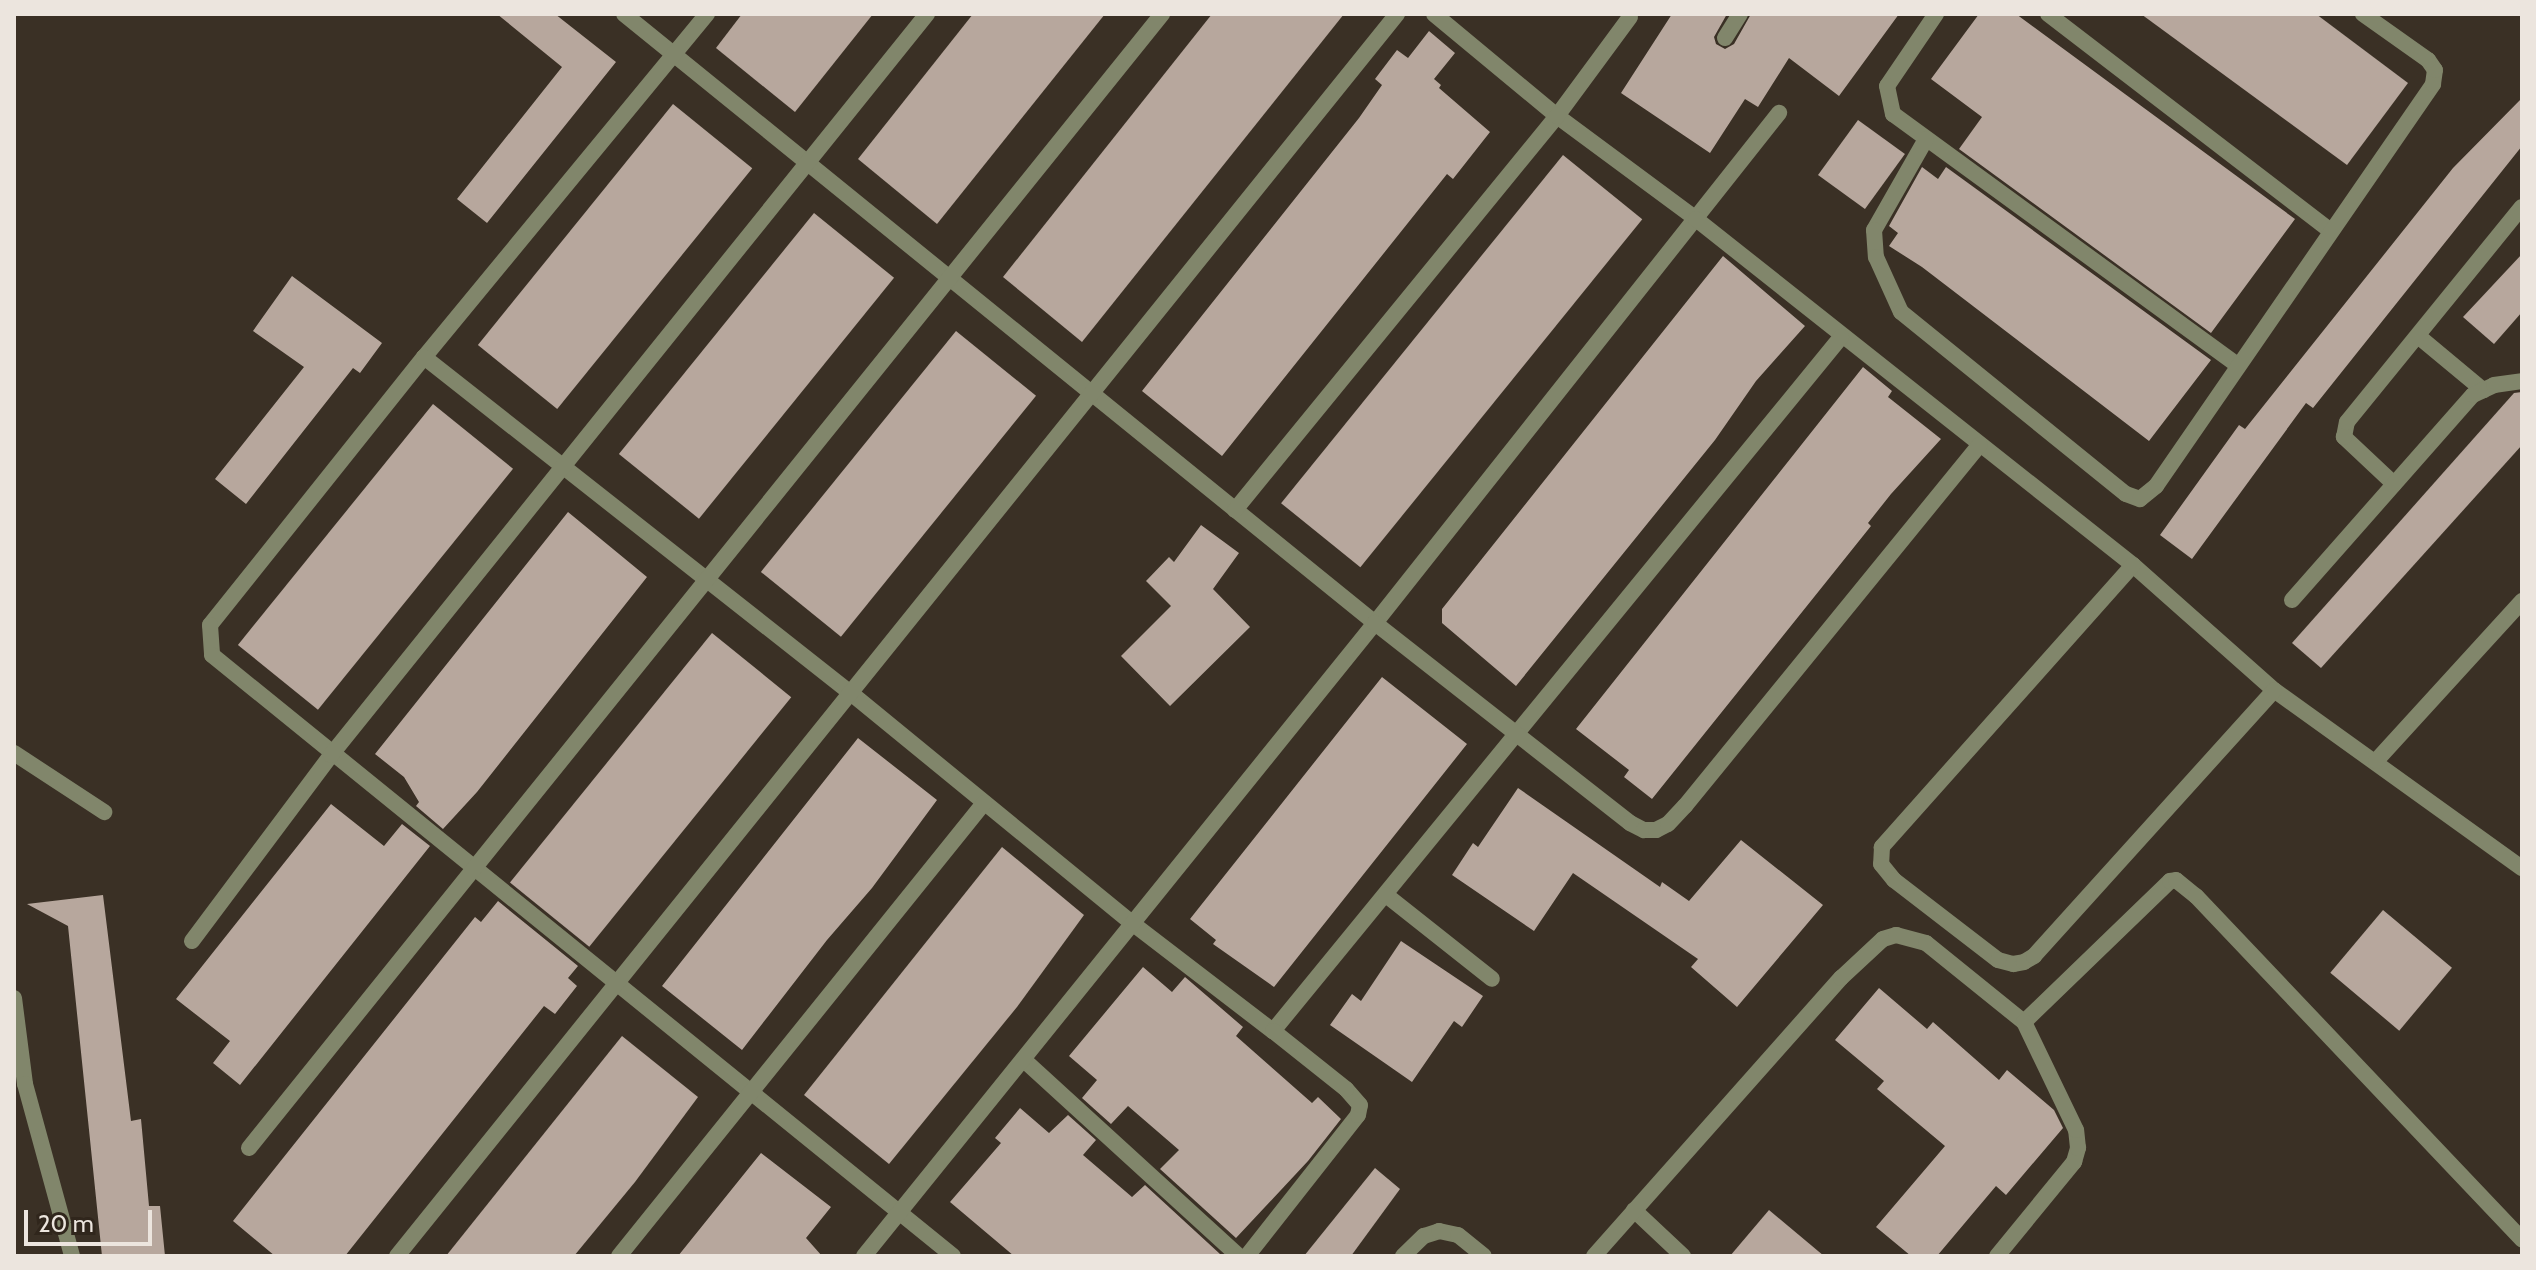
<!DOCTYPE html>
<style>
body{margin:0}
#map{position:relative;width:2536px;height:1270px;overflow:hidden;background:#3a3025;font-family:Cabin,sans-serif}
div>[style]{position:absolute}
.building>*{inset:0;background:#b7a79d;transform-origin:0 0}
.street>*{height:16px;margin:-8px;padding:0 8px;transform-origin:8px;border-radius:8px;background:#81866b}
span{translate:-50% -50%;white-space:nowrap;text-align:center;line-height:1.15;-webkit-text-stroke:8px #30261c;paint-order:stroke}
.frame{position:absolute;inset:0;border:16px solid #ece5de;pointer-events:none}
.scale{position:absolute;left:24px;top:1210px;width:128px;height:36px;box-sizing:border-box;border:4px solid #ece5de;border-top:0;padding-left:10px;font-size:24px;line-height:28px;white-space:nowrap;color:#ece5de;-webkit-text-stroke:6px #30261c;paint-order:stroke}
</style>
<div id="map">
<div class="building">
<div style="clip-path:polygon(497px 14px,555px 14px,616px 62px,487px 223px,457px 199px,562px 67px)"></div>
<div style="clip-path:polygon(742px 14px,873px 14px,795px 112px,716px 48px)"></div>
<div style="clip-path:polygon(973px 14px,1105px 14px,937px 224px,858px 159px)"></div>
<div style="clip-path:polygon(1212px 14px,1344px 14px,1082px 342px,1003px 277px)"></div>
<div style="clip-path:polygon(1672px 14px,1727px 14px,1714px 37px,1716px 44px,1725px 49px,1734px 44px,1751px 14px,1899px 14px,1839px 96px,1789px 58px,1758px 107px,1745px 99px,1710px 153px,1621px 93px)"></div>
<div style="clip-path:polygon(1979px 14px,2016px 14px,2295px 219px,2211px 333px,1959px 149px,1982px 117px,1931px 79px)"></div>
<div style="clip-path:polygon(2141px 14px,2316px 14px,2408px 83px,2347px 165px)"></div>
<div style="clip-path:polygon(1429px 31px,1455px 53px,1434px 79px,1441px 85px,1439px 88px,1490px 132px,1453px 179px,1447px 174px,1222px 456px,1142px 391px,1359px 118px,1382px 85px,1375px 79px,1397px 50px,1408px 58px)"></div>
<div style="clip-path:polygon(2522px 98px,2522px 146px,2313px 408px,2306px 403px,2192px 559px,2160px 535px,2239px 425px,2245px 429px,2453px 168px)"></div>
<div style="left:673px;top:104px;width:102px;height:310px;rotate:39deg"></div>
<div style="left:1858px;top:120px;width:58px;height:68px;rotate:36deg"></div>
<div style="left:1563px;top:155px;width:102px;height:448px;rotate:39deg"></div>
<div style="clip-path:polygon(1922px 167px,1938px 179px,1946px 167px,2211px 360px,2149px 441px,1922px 267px,1889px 246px,1898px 233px,1889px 226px)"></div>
<div style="left:814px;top:213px;width:103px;height:310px;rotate:39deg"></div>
<div style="clip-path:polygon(2522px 254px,2522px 312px,2494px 344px,2463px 317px)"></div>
<div style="clip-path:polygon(1723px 256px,1805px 326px,1756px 381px,1715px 440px,1516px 686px,1442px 623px,1442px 609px)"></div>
<div style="clip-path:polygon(292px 276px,382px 343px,360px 373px,353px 368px,246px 504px,215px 479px,304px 367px,253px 331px)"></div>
<div style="left:956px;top:331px;width:103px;height:310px;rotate:39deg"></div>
<div style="clip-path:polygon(1863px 367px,1892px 391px,1888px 397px,1941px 439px,1891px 494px,1868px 523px,1871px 526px,1652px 799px,1624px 777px,1629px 770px,1576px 729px)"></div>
<div style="clip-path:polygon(2522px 392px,2522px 445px,2321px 668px,2292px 643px,2514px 393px)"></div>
<div style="left:433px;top:404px;width:103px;height:310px;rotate:39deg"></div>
<div style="clip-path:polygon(568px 512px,647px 577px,477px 792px,443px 829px,416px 806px,419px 802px,404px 777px,375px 754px)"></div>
<div style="clip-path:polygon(1201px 525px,1239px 553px,1213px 589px,1250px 627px,1170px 706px,1121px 656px,1171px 606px,1146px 581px,1169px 557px,1174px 562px)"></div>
<div style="left:712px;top:633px;width:102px;height:321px;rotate:39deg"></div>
<div style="clip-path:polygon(1382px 677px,1467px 744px,1274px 987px,1213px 944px,1216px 940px,1190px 919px)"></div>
<div style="clip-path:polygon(858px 738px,937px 800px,872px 888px,827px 940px,742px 1050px,662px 986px)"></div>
<div style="clip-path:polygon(1518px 788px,1660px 887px,1662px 882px,1689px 901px,1741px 840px,1823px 905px,1737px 1007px,1691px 967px,1698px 959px,1573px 873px,1534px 931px,1452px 875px,1473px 843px,1478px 847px)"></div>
<div style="clip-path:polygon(331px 804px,384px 846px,402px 824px,430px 846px,240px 1085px,213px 1063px,230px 1041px,176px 999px)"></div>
<div style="clip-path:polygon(1002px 847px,1084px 915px,1017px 1007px,889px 1164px,804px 1095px)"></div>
<div style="clip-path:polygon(103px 895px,131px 1121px,141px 1119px,149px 1206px,160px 1206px,165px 1256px,102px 1256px,68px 926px,27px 904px)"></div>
<div style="clip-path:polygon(498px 901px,578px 966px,568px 978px,577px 986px,555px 1014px,544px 1006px,345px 1256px,275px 1256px,233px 1221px,475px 917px,481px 922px)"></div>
<div style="left:2383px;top:910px;width:90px;height:82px;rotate:40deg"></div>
<div style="clip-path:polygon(1401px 941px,1483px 996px,1462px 1027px,1454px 1021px,1412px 1082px,1330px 1025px,1352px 994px,1361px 1001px)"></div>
<div style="clip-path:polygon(1143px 967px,1172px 992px,1185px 977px,1243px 1027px,1236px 1036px,1312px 1103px,1318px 1097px,1341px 1119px,1308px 1161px,1236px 1238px,1160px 1169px,1179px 1150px,1128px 1106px,1111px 1124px,1082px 1098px,1097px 1080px,1069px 1056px)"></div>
<div style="clip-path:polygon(1879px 988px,1927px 1029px,1933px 1022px,1999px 1080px,2007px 1070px,2054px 1110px,2063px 1128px,2006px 1195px,1996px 1186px,1937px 1256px,1911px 1256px,1876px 1227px,1945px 1146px,1877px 1089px,1884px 1081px,1835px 1040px)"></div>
<div style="clip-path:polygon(622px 1036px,698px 1097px,635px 1182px,574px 1256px,446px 1256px)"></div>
<div style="clip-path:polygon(1020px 1108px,1049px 1133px,1068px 1115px,1096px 1140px,1083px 1155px,1132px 1197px,1145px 1185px,1220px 1254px,1014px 1256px,950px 1202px,1001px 1143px,995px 1138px)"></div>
<div style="clip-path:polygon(761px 1153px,831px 1207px,806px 1238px,822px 1256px,678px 1256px)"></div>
<div style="clip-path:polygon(1375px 1168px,1400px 1189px,1351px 1256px,1304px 1256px)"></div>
<div style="clip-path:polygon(1769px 1210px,1824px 1256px,1730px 1256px)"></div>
</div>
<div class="street">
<div style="left:624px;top:14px;width:967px;rotate:39.04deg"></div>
<div style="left:1375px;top:623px;width:651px;rotate:-51.62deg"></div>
<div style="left:707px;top:14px;width:445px;rotate:129.5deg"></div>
<div style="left:424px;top:357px;width:343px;rotate:128.6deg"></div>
<div style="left:210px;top:625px;width:30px;rotate:86deg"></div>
<div style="left:212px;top:655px;width:954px;rotate:39.04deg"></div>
<div style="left:1434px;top:14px;width:160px;rotate:39.7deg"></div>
<div style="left:1557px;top:116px;width:173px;rotate:36.5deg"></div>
<div style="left:1696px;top:219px;width:557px;rotate:38.37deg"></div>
<div style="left:2133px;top:565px;width:188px;rotate:41.6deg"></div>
<div style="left:2274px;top:690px;width:305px;rotate:35.7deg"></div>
<div style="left:1936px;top:14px;width:87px;rotate:124.2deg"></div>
<div style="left:1887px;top:86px;width:29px;rotate:78deg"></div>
<div style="left:1893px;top:114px;width:427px;rotate:36.1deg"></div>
<div style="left:2048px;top:14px;width:355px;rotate:37.5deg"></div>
<div style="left:1725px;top:38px;width:28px;rotate:-58deg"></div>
<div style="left:1926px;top:139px;width:105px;rotate:119.7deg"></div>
<div style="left:1874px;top:230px;width:27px;rotate:86deg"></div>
<div style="left:1876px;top:257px;width:60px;rotate:65.6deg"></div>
<div style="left:1901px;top:312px;width:289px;rotate:39deg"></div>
<div style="left:2126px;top:494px;width:15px;rotate:20deg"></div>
<div style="left:2140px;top:499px;width:21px;rotate:-39deg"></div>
<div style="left:2156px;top:486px;width:488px;rotate:-55.4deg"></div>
<div style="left:2433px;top:84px;width:14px;rotate:-82deg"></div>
<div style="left:2435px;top:70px;width:12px;rotate:-125deg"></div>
<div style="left:2428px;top:60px;width:80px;rotate:-144.7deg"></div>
<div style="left:2418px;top:336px;width:85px;rotate:39.7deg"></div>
<div style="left:424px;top:357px;width:545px;rotate:38.22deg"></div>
<div style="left:852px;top:694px;width:362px;rotate:39.3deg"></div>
<div style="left:1132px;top:923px;width:178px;rotate:37.5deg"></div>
<div style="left:1273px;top:1031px;width:897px;rotate:-50.7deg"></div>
<div style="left:2394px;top:484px;width:69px;rotate:-136.8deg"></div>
<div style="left:2344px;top:437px;width:15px;rotate:-79deg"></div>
<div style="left:2347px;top:422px;width:277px;rotate:-50.9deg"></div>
<div style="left:1235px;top:510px;width:509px;rotate:-50.74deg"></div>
<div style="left:1557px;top:116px;width:123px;rotate:-53.6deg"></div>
<div style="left:2133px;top:565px;width:378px;rotate:131.7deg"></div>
<div style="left:1882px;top:847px;width:17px;rotate:93deg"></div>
<div style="left:1881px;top:864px;width:21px;rotate:51deg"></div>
<div style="left:1894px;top:880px;width:131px;rotate:37.6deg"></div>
<div style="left:1998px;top:960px;width:16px;rotate:15deg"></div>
<div style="left:2013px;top:964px;width:11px;rotate:-10deg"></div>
<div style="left:2024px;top:962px;width:12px;rotate:-31deg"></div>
<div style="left:2034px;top:956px;width:358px;rotate:-47.9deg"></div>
<div style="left:2292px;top:600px;width:273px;rotate:-48.6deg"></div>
<div style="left:2473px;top:395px;width:23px;rotate:-25deg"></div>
<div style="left:2494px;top:385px;width:28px;rotate:-8deg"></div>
<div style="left:14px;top:753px;width:108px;rotate:33.2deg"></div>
<div style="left:2376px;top:761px;width:217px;rotate:-47.6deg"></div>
<div style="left:1386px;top:895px;width:135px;rotate:38.4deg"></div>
<div style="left:192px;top:941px;width:232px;rotate:-53.2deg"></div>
<div style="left:331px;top:755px;width:951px;rotate:-51.19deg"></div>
<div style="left:14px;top:998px;width:87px;rotate:82.7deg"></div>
<div style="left:25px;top:1084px;width:178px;rotate:74.7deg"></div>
<div style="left:1024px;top:1060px;width:291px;rotate:42.4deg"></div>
<div style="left:249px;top:1148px;width:1456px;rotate:-51.16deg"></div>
<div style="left:1634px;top:1210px;width:67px;rotate:43.2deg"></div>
<div style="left:397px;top:1256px;width:1595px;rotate:-51.16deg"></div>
<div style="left:619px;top:1256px;width:582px;rotate:-51.14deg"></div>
<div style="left:864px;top:1256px;width:814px;rotate:-51.09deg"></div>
<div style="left:1375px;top:623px;width:324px;rotate:38.1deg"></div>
<div style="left:1630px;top:823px;width:16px;rotate:27deg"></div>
<div style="left:1644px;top:830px;width:12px"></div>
<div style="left:1656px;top:830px;width:13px;rotate:-27deg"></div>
<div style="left:1668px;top:824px;width:25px;rotate:-47deg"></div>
<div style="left:1685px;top:806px;width:466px;rotate:-50.8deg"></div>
<div style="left:1247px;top:1256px;width:179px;rotate:-51.8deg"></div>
<div style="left:1358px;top:1115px;width:10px;rotate:-79deg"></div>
<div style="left:1360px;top:1105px;width:21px;rotate:-131deg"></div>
<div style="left:1346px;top:1089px;width:93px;rotate:-141.5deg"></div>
<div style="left:1403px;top:1256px;width:29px;rotate:-44deg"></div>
<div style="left:1424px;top:1236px;width:16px;rotate:-18deg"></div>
<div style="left:1439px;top:1231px;width:19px;rotate:12deg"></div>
<div style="left:1458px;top:1235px;width:33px;rotate:39deg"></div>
<div style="left:1594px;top:1256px;width:372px;rotate:-48.4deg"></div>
<div style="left:1841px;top:978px;width:57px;rotate:-42.9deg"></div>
<div style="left:1883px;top:939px;width:14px;rotate:-17deg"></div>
<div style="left:1896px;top:935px;width:31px;rotate:15deg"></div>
<div style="left:1926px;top:943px;width:126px;rotate:38.9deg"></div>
<div style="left:2024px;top:1022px;width:203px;rotate:-44deg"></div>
<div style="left:2170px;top:881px;width:6px;rotate:-9deg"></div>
<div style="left:2176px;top:880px;width:26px;rotate:39deg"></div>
<div style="left:2196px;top:896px;width:474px;rotate:46.5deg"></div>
<div style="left:1997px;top:1256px;width:122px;rotate:-50.7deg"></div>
<div style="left:2074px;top:1162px;width:15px;rotate:-74deg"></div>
<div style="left:2078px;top:1148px;width:18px;rotate:-96deg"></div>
<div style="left:2076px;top:1130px;width:120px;rotate:-115.7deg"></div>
</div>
<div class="frame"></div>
<div class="scale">20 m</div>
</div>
